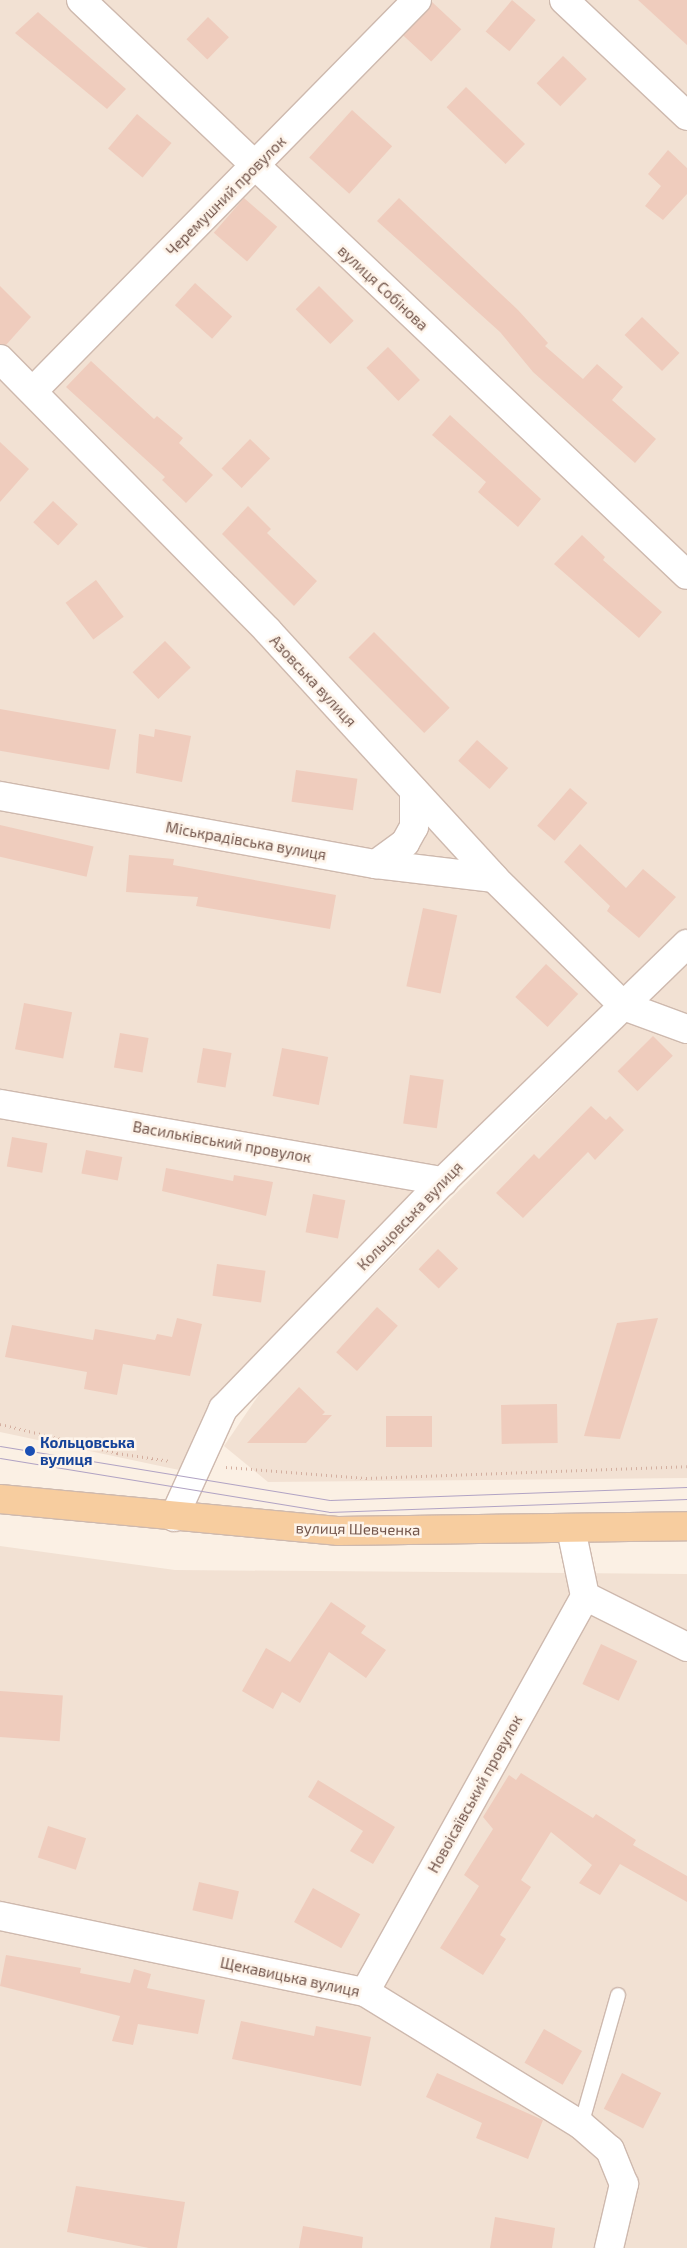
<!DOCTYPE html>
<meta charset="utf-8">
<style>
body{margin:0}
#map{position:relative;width:687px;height:2248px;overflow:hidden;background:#fbf0e4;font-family:"Exo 2",sans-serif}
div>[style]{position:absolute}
.residential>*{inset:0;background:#f2e1d3}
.building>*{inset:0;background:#efccbd;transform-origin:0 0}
.path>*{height:3px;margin-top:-1.5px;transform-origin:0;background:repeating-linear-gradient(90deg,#d4afa0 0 1px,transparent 0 5px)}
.roads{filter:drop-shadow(1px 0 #ceb9ae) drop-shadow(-1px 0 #ceb9ae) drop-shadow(0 1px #ceb9ae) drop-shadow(0 -1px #ceb9ae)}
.lane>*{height:14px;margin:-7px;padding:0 7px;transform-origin:7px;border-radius:7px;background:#fff}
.street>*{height:28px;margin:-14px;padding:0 14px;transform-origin:14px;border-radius:14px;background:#fff}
.secondary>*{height:28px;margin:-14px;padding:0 14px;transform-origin:14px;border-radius:14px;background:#fff}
.primary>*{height:28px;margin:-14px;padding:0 14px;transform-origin:14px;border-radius:14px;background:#f7cd9f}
.tram>*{height:1px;margin:-0.5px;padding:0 0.5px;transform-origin:0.5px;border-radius:0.5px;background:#b1a3c4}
.dots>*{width:14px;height:14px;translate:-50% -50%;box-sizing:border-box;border:2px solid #fef4ea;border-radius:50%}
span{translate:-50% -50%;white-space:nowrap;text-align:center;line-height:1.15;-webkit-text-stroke:5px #fef4ea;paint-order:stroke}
.street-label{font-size:15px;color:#72554b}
.transit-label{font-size:15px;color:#164399;font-weight:700}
.left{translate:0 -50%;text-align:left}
</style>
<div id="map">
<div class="residential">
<div style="clip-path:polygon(0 0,687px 0,687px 928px,220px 1392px,179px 1470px,0 1432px)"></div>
<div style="clip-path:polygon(687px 963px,687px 1478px,268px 1482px,224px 1446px,269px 1380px)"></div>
<div style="clip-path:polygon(0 1546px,175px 1570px,687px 1574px,687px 2248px,0 2248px)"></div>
</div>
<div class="building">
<div style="left:512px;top:0;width:31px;height:41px;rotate:40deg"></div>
<div style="clip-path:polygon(638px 0,687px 0,687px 45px)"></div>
<div style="left:432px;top:2px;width:40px;height:44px;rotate:43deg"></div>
<div style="clip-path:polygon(38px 12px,126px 89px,107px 109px,15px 33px)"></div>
<div style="left:208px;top:17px;width:29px;height:31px;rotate:44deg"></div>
<div style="left:563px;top:56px;width:33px;height:38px;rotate:44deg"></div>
<div style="left:466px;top:87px;width:82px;height:28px;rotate:44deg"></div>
<div style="left:352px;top:110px;width:54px;height:64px;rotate:42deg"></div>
<div style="left:137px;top:114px;width:45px;height:45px;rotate:40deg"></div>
<div style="clip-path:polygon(668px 150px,687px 168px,687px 194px,663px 220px,645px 206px,661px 186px,648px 174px)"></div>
<div style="left:244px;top:198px;width:44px;height:46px;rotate:41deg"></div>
<div style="clip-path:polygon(399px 198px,518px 310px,548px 343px,545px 346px,583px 379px,597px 364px,623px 387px,612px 400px,656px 439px,635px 463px,533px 372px,500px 332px,377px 221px)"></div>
<div style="left:195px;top:283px;width:50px;height:30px;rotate:42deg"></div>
<div style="clip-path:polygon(0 286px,31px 317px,6px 345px,0 344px)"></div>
<div style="left:319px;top:286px;width:49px;height:33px;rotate:45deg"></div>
<div style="left:642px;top:317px;width:52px;height:25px;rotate:44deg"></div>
<div style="left:388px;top:347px;width:46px;height:30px;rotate:46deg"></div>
<div style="clip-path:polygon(91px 361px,154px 419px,157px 416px,183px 438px,179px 443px,213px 475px,186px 503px,162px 480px,165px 477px,66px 387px)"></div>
<div style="clip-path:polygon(450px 415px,541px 499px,518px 527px,478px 492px,486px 482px,432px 435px)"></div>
<div style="left:250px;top:439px;width:28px;height:41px;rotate:44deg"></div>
<div style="clip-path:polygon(0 442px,29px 469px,0 502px)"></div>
<div style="left:53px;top:501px;width:34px;height:29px;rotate:43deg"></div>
<div style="clip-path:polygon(248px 506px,271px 529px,267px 533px,317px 581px,294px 606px,222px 534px)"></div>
<div style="clip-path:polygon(582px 535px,605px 557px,603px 560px,662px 612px,639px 638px,554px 564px)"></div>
<div style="left:96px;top:580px;width:46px;height:38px;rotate:53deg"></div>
<div style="left:374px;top:632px;width:107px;height:36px;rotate:45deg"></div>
<div style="left:165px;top:641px;width:37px;height:45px;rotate:46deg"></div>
<div style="left:0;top:709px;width:118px;height:41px;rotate:10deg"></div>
<div style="clip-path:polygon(155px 729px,191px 736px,182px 782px,136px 773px,139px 734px,154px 737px)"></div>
<div style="left:477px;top:740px;width:42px;height:28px;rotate:42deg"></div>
<div style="left:296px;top:770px;width:62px;height:32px;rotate:8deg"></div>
<div style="left:570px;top:788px;width:23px;height:50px;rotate:41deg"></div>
<div style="left:0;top:825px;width:96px;height:31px;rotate:13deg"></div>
<div style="clip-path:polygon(580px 844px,626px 888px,643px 869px,676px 897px,639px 938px,607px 911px,610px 906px,564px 862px)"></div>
<div style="clip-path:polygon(129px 855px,174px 859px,173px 865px,336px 895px,330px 929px,196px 906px,198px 897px,126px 892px)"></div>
<div style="left:423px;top:908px;width:35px;height:80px;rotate:12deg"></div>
<div style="left:546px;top:964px;width:44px;height:45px;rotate:43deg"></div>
<div style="left:24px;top:1003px;width:49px;height:47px;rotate:11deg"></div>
<div style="left:120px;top:1033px;width:29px;height:35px;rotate:10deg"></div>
<div style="left:653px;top:1036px;width:28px;height:50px;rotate:45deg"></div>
<div style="left:203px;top:1048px;width:29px;height:35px;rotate:10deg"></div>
<div style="left:282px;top:1048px;width:47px;height:49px;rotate:11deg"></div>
<div style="left:410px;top:1075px;width:34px;height:49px;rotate:8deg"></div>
<div style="clip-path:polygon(591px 1106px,606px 1120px,610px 1116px,624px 1130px,595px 1160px,588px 1152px,523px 1218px,496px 1193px,534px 1154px,539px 1159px)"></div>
<div style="left:12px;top:1137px;width:36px;height:30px;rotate:10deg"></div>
<div style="left:86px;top:1150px;width:37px;height:24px;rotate:11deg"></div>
<div style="clip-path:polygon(166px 1168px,233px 1181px,234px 1175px,273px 1182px,266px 1216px,162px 1191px)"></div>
<div style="left:313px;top:1194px;width:33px;height:39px;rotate:11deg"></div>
<div style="left:438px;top:1249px;width:28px;height:28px;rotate:44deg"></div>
<div style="left:217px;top:1264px;width:49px;height:32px;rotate:8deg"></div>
<div style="left:377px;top:1307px;width:28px;height:61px;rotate:42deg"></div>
<div style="clip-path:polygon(177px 1318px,202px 1324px,190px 1376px,123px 1364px,117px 1395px,84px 1389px,87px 1372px,5px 1357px,12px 1325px,93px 1340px,95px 1329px,155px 1340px,157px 1334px,172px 1337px)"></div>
<div style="clip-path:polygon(658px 1318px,620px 1439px,584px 1436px,617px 1323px)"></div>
<div style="clip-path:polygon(299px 1387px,325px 1412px,322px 1415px,332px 1415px,306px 1443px,247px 1443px)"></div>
<div style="left:557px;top:1404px;width:39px;height:56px;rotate:89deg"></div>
<div style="left:386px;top:1416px;width:46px;height:31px"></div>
<div style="clip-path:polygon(331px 1602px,366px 1626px,361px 1633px,386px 1650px,366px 1678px,329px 1652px,300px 1703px,282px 1692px,273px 1709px,242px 1691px,266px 1648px,290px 1662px)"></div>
<div style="left:601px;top:1644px;width:40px;height:44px;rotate:25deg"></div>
<div style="left:0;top:1691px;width:63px;height:46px;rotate:4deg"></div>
<div style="clip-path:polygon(521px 1773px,593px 1818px,596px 1814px,636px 1840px,633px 1845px,687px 1876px,687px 1902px,620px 1864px,600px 1895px,579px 1883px,592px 1865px,551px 1832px,521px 1880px,531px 1887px,500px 1935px,506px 1939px,483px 1975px,440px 1948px,479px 1886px,464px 1875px,493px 1829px,483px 1817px,509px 1775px,516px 1780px)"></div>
<div style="clip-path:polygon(318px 1780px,395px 1827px,373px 1864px,350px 1851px,363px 1831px,308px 1797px)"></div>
<div style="left:48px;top:1826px;width:40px;height:33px;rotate:18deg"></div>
<div style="left:199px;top:1882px;width:41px;height:29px;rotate:13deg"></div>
<div style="left:313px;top:1888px;width:54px;height:39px;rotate:29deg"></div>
<div style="clip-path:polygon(6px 1955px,81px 1968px,80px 1973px,130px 1983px,134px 1969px,151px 1974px,147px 1988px,205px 2000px,198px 2034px,138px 2024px,133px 2045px,112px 2041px,120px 2016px,0 1986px)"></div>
<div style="clip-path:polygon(241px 2021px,314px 2036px,316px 2026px,371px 2037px,361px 2086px,232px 2059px)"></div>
<div style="left:544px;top:2029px;width:44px;height:39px;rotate:30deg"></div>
<div style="clip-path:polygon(437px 2073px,543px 2120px,528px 2159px,476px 2138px,482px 2123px,426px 2097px)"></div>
<div style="left:622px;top:2073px;width:44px;height:40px;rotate:27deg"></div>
<div style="clip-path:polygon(76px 2186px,185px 2202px,177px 2248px,149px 2248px,67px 2232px)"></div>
<div style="clip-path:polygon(495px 2217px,555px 2228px,552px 2248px,490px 2248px)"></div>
<div style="clip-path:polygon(303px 2226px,363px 2237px,362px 2248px,299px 2248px)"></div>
</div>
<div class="path">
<div style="left:0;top:1424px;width:121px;rotate:13.9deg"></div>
<div style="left:117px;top:1453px;width:54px;rotate:8.6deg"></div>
<div style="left:226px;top:1467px;width:140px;rotate:4.5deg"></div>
<div style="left:366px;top:1478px;width:321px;rotate:-2.1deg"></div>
</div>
<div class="roads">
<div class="lane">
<div style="left:581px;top:2125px;width:135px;rotate:-74.1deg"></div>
</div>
<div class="street">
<div style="left:81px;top:0;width:835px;rotate:43.5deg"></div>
<div style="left:564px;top:0;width:169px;rotate:43.3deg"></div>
<div style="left:0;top:359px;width:382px;rotate:45.4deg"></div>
<div style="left:268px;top:631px;width:335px;rotate:47.5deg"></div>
<div style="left:494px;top:878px;width:182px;rotate:44.6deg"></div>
<div style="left:624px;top:1006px;width:67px;rotate:20.1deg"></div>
<div style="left:33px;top:391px;width:548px;rotate:-45.52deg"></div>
<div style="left:0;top:796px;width:382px;rotate:10.3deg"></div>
<div style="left:376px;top:864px;width:119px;rotate:6.8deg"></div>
<div style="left:376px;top:864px;width:36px;rotate:-36deg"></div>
<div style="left:405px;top:843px;width:18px;rotate:-61deg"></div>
<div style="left:414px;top:827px;width:36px;rotate:-90deg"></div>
<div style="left:0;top:1104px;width:450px;rotate:9.9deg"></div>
<div style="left:571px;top:1529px;width:68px;rotate:78.2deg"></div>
<div style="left:585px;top:1596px;width:114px;rotate:26.6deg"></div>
<div style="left:0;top:1916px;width:373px;rotate:11.8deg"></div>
<div style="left:365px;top:1992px;width:254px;rotate:31.6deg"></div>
<div style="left:581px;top:2125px;width:38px;rotate:41deg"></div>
<div style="left:610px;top:2150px;width:37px;rotate:68deg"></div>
<div style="left:624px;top:2184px;width:66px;rotate:103.2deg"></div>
<div style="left:365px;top:1992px;width:453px;rotate:-60.9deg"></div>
</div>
<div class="secondary">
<div style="left:174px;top:1517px;width:119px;rotate:-65.6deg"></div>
<div style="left:223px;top:1409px;width:317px;rotate:-46deg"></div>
<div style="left:443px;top:1181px;width:340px;rotate:-44.2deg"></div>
</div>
<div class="primary">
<div style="left:0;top:1499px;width:341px;rotate:5.4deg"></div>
<div style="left:339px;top:1531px;width:348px;rotate:-0.8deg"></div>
</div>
</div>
<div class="tram">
<div style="left:0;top:1446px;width:334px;rotate:9.3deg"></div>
<div style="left:330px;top:1500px;width:357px;rotate:-2.1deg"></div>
<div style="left:0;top:1458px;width:333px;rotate:9.3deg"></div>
<div style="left:329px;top:1512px;width:358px;rotate:-2.1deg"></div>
</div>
<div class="dots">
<div style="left:30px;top:1451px;background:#1a4fb4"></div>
</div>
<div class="street-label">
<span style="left:226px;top:196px;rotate:-45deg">Черемушний провулок</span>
<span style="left:383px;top:288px;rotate:43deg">вулиця Собінова</span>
<span style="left:313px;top:681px;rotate:47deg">Азовська вулиця</span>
<span style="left:246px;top:841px;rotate:10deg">Міськрадівська вулиця</span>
<span style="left:222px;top:1142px;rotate:10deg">Васильківський провулок</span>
<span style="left:410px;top:1216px;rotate:-46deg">Кольцовська вулиця</span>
<span style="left:358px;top:1529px;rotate:1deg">вулиця Шевченка</span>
<span style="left:475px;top:1794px;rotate:-61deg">Новоісаївський провулок</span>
<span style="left:290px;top:1977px;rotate:12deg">Щекавицька вулиця</span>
</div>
<div class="transit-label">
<span class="left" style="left:40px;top:1451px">Кольцовська<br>вулиця</span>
</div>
</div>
